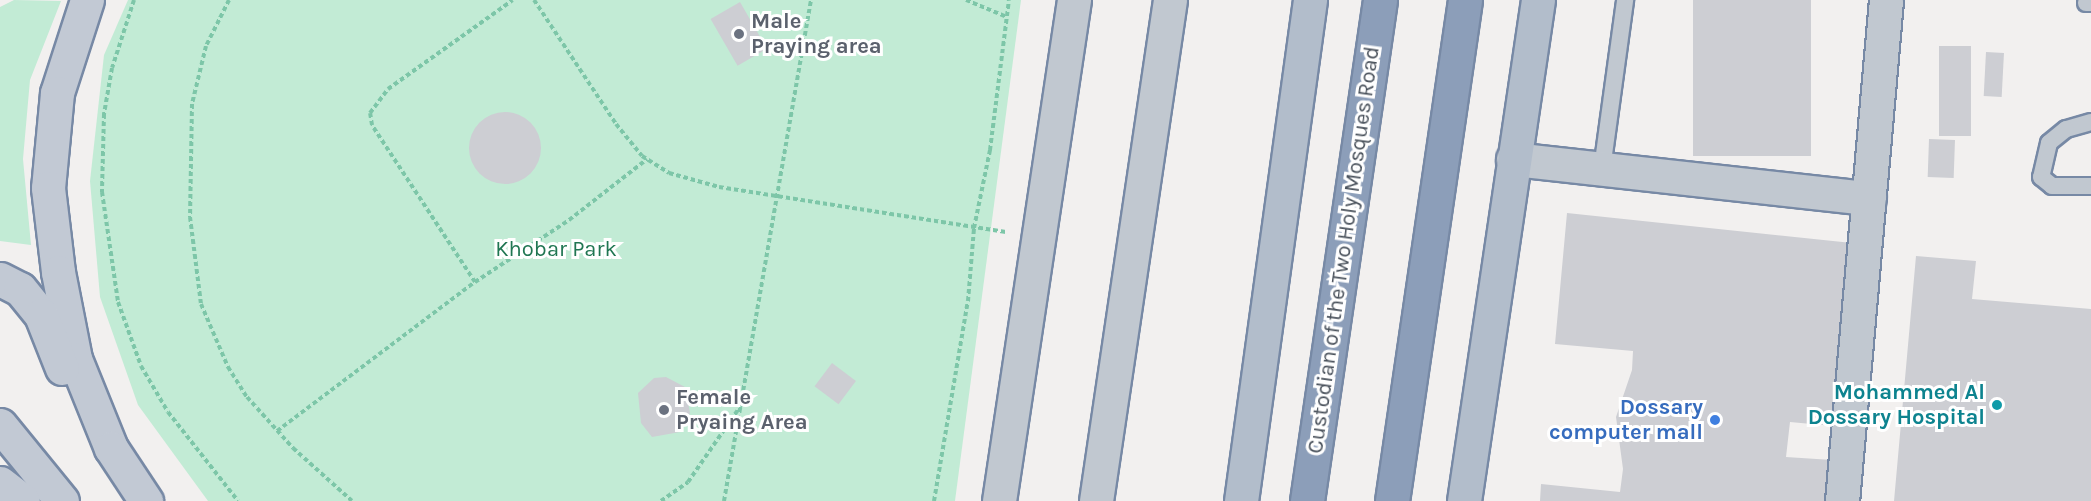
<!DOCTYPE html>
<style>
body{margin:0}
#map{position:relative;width:2091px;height:501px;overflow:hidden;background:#f2f0ef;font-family:Karla,sans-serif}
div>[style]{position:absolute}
.green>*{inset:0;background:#c2ebd5}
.building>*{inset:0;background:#cdced3;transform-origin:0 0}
.round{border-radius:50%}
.path>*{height:4px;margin-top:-2px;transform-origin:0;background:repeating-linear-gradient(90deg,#7dc6a8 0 4.5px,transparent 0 7.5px)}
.roads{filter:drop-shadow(2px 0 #7789a5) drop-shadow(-2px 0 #7789a5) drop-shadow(0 2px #7789a5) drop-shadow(0 -2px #7789a5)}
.service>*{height:16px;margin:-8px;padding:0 8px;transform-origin:8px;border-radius:8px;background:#c1c8d0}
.minor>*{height:33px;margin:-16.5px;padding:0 16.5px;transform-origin:16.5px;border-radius:16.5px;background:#c1c8d0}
.secondary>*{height:33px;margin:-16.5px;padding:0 16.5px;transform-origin:16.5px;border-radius:16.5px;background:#c2c9d4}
.primary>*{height:33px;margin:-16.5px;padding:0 16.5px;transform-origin:16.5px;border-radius:16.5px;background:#b2bdcb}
.motorway>*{height:33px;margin:-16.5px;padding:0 16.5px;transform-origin:16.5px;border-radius:16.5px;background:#8c9eb9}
.dots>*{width:16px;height:16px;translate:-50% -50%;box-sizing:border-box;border:3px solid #fff;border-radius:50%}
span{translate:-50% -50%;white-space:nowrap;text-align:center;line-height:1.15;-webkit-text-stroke:6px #fff;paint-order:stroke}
.worship-label{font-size:22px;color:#5b616d;font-weight:700}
.left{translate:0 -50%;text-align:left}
.park-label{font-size:22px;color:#207652}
.street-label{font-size:22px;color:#49515b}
.culture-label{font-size:22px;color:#0d838f;font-weight:700}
.right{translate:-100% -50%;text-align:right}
.shop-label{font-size:22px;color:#366cbe;font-weight:700}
</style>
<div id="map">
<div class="green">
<div style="clip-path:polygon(14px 0,61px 1px,30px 80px,23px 159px,31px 245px,0 241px,0 7px)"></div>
<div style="clip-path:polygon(128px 0,1021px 0,955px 501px,208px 501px,138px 405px,100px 297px,90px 181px,104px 55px)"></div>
</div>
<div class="building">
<div style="left:1693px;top:0;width:118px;height:156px"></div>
<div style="left:740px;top:2px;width:54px;height:34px;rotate:60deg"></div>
<div style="left:1939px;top:46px;width:32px;height:90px"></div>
<div style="left:1986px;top:52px;width:18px;height:44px;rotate:3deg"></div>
<div class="round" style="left:469px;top:112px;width:72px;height:72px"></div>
<div style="left:1929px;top:139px;width:26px;height:38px;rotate:2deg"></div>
<div style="clip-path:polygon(1567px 213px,1852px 243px,1833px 426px,1790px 422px,1786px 457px,1832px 460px,1828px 501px,1540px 501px,1541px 484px,1620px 492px,1623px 469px,1616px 417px,1632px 370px,1633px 351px,1555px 344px)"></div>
<div style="clip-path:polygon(1916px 256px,1976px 261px,1972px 299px,2091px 309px,2091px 501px,1894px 501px)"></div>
<div style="left:832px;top:363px;width:30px;height:29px;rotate:37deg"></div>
<div style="clip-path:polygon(666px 377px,685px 387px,690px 413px,680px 432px,652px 437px,641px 423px,638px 393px,654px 378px)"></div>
</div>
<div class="path">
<div style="left:134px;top:0;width:71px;rotate:107.9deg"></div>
<div style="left:112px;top:68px;width:47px;rotate:99.9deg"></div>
<div style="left:104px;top:114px;width:78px;rotate:91.5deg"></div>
<div style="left:102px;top:192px;width:111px;rotate:81.7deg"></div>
<div style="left:118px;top:302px;width:68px;rotate:70.2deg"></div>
<div style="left:141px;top:366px;width:53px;rotate:59.6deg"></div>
<div style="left:168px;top:412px;width:113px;rotate:51.8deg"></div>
<div style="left:229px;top:0;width:51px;rotate:116.6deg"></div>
<div style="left:206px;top:46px;width:60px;rotate:103.6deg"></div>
<div style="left:192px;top:104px;width:113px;rotate:91deg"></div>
<div style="left:190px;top:217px;width:88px;rotate:82.8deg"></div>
<div style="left:201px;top:304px;width:69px;rotate:66.8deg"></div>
<div style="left:228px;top:367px;width:36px;rotate:58deg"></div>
<div style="left:247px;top:397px;width:69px;rotate:48deg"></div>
<div style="left:293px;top:448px;width:79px;rotate:41.9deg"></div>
<div style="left:534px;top:0;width:149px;rotate:56.5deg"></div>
<div style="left:616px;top:124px;width:41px;rotate:50.9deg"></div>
<div style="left:642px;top:156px;width:32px;rotate:32deg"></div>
<div style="left:669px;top:173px;width:52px;rotate:15.6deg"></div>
<div style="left:719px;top:187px;width:292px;rotate:8.9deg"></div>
<div style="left:966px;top:0;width:44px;rotate:22.5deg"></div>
<div style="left:475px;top:282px;width:188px;rotate:-123.3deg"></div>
<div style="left:372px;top:125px;width:12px;rotate:-99deg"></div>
<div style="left:370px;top:113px;width:30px;rotate:-53deg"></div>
<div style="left:388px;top:89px;width:153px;rotate:-35.5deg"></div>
<div style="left:277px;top:431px;width:248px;rotate:-37deg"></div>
<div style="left:475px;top:282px;width:113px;rotate:-33.4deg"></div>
<div style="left:569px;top:220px;width:99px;rotate:-38deg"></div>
<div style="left:661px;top:501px;width:33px;rotate:-35deg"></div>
<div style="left:688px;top:482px;width:95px;rotate:-55.3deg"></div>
<div style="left:724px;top:501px;width:508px;rotate:-80.15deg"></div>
<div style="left:934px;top:501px;width:203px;rotate:-80.4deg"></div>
<div style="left:968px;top:301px;width:73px;rotate:-85.3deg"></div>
<div style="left:974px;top:228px;width:80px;rotate:-78.4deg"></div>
<div style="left:990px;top:150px;width:151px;rotate:-82.8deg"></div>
</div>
<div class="roads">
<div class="service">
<div style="left:2086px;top:3px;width:5px"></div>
<div style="left:2091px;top:122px;width:26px;rotate:164deg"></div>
<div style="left:2066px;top:129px;width:22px;rotate:141deg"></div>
<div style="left:2049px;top:143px;width:35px;rotate:103deg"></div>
<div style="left:2041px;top:177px;width:14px;rotate:39deg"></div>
<div style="left:2052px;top:186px;width:39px"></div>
<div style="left:1602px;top:169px;width:171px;rotate:-82.2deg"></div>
</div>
<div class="minor">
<div style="left:1513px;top:159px;width:358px;rotate:6.3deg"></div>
<div style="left:999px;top:501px;width:507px;rotate:-81.49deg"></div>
<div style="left:1096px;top:501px;width:506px;rotate:-81.6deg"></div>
<div style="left:1842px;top:501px;width:503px;rotate:-84.98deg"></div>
</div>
<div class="secondary">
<div style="left:87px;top:0;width:98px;rotate:107.9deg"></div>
<div style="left:57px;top:93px;width:95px;rotate:95.4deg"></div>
<div style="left:48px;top:188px;width:85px;rotate:83.2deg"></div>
<div style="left:58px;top:272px;width:89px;rotate:78.9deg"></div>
<div style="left:75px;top:359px;width:96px;rotate:68deg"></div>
<div style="left:111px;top:448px;width:64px;rotate:56.6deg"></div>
<div style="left:0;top:279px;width:22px;rotate:27deg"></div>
<div style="left:20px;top:289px;width:33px;rotate:51deg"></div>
<div style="left:41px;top:315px;width:57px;rotate:68.4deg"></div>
<div style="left:0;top:425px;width:98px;rotate:50.8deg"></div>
<div style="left:0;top:483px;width:29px;rotate:38deg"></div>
</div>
<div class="primary">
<div style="left:1241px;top:501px;width:506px;rotate:-82.16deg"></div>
<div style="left:1464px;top:501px;width:506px;rotate:-81.6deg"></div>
</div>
<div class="motorway">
<div style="left:1307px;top:501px;width:506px;rotate:-81.71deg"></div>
<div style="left:1392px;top:501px;width:506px;rotate:-81.71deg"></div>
</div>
</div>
<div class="dots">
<div style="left:739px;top:34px;background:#6b7280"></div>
<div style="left:1997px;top:405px;background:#0f9aa8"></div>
<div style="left:664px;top:410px;background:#6b7280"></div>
<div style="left:1715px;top:420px;background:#3f7fe0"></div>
</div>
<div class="worship-label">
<span class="left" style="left:751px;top:34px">Male<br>Praying area</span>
<span class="left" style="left:676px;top:410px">Female<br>Pryaing Area</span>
</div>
<div class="park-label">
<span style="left:556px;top:250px">Khobar Park</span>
</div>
<div class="street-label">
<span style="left:1344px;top:250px;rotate:-82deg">Custodian of the Two Holy Mosques Road</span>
</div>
<div class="culture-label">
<span class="right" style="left:1985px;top:405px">Mohammed Al<br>Dossary Hospital</span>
</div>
<div class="shop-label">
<span class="right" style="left:1703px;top:420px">Dossary<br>computer mall</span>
</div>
</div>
